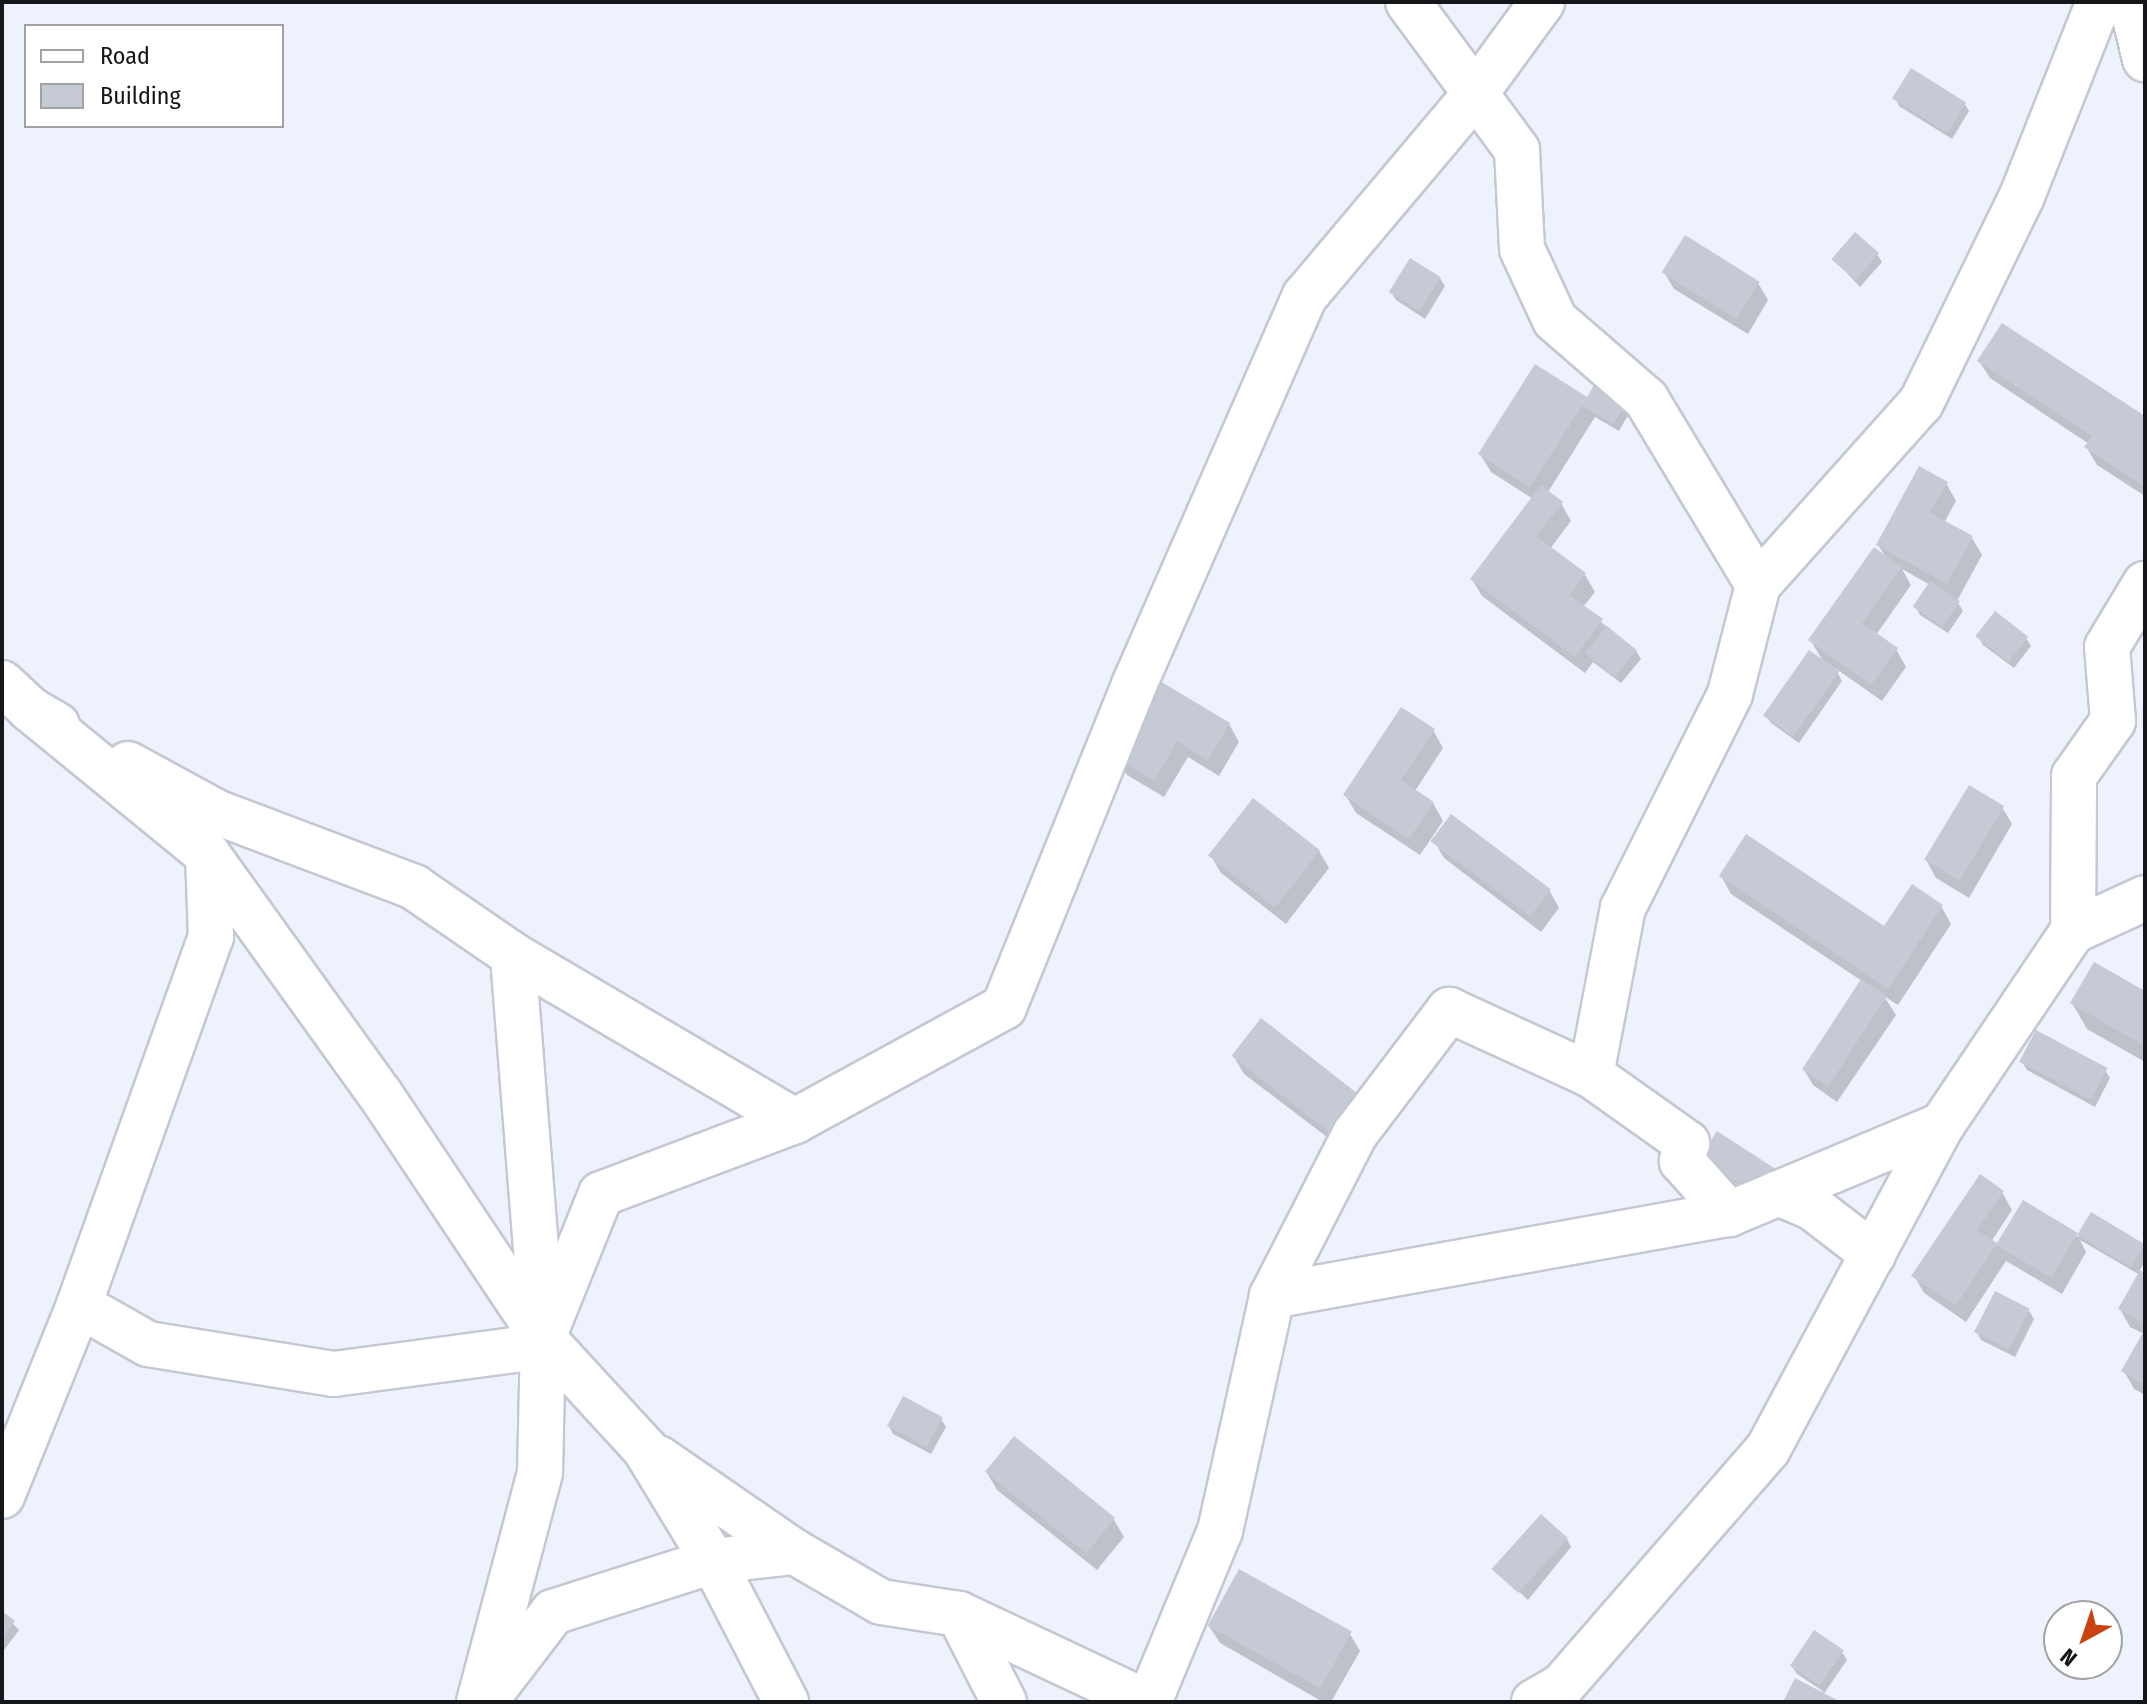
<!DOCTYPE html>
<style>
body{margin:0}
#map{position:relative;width:2147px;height:1704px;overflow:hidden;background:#eef2fd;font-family:"Fira Sans Condensed",sans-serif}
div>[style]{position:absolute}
.shadow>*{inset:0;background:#0003}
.building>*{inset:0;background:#c6cad4;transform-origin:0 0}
.roads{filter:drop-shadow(2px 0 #c4c8d2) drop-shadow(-2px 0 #c4c8d2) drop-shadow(0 2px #c4c8d2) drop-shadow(0 -2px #c4c8d2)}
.minor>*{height:44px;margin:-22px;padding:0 22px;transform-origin:22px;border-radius:22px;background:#fff}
span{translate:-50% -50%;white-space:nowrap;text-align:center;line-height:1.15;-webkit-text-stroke:6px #fff;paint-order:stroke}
.frame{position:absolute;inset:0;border:4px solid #15161a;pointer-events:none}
.legend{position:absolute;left:24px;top:24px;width:260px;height:104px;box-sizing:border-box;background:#fff;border:2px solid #a1a2a3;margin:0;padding:10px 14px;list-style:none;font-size:24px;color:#15161a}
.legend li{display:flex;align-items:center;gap:16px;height:40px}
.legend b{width:40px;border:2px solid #a1a2a3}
.north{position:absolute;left:2043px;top:1600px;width:80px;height:80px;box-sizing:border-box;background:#fff;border:2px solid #a1a2a3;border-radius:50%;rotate:220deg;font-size:22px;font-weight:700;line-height:32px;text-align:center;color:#15161a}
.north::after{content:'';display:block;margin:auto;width:28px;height:36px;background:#ca430f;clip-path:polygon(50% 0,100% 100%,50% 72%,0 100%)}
</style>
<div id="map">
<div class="shadow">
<div style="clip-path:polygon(1895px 98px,1964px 103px,1969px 111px,1952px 139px,1899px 106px)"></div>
<div style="clip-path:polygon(1877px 254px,1882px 262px,1860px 287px,1834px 259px)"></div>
<div style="clip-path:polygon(1664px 272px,1758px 283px,1768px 300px,1748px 334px,1674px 289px)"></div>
<div style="clip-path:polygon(1440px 278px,1445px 286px,1425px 319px,1396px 300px,1391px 292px)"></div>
<div style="clip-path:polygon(1979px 361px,2145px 418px,2145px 496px,2097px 465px,2087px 448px,2089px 444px,1990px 378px)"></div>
<div style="clip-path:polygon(1588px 400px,1635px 403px,1619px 431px,1595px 417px,1548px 492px,1561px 503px,1571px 521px,1550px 549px,1585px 575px,1595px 592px,1583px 607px,1636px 651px,1641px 659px,1621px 683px,1593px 662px,1585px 673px,1482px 596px,1472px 579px,1533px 499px,1491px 472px,1480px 454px)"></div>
<div style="clip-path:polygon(1946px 483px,1956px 501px,1944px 523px,1972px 538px,1982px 555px,1957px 601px,1963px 611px,1948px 633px,1920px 615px,1916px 607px,1930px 585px,1902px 569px,1911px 585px,1876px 635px,1896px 649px,1906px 667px,1882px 701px,1835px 668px,1842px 681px,1799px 743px,1771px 723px,1766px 715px,1824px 663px,1811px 641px,1886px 557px,1878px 545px)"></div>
<div style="clip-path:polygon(1978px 636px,2026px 638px,2031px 646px,2014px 668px,1983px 645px)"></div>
<div style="clip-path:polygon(1229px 724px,1239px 742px,1219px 776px,1188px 757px,1164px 797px,1127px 775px,1117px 757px)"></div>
<div style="clip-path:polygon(1433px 730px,1443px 748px,1415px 791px,1433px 803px,1443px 821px,1420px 855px,1356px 813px,1346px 796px)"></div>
<div style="clip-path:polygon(2002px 807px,2012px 824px,1969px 898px,1936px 878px,1926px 860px)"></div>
<div style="clip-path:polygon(1434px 841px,1549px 890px,1559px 908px,1541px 932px,1444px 858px)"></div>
<div style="clip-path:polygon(1319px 851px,1329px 868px,1286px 924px,1221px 873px,1211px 856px)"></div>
<div style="clip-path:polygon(1721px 876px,1884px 929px,1941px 906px,1951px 924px,1898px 1005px,1884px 996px,1896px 1015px,1837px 1102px,1813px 1085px,1803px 1068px,1862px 981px,1731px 894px)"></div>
<div style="clip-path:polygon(2145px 994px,2145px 1062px,2087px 1029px,2072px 1003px)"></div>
<div style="clip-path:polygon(1261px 1021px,1348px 1153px,1244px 1074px,1234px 1057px)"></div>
<div style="clip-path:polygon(2022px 1062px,2105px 1070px,2110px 1078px,2095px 1107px,2027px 1070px)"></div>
<div style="clip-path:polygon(1707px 1165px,1783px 1182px,1768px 1205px)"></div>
<div style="clip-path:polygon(2002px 1192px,2012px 1210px,1991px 1242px,1998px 1246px,2024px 1203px,2078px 1237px,2091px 1215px,2144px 1246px,2145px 1261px,2139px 1272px,2145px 1275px,2145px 1395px,2134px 1389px,2124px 1371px,2144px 1334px,2130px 1327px,2120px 1309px,2140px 1275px,2080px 1240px,2086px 1252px,2062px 1294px,2006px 1261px,1966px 1322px,1924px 1293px,1914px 1276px)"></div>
<div style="clip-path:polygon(2029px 1311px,2034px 1319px,2015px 1357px,1981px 1340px,1977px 1332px)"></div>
<div style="clip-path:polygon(941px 1419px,946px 1427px,931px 1454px,893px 1434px,889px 1426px)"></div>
<div style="clip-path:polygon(1014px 1439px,1114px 1520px,1124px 1537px,1097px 1570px,997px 1490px,987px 1473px)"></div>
<div style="clip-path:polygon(1567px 1539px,1571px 1547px,1528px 1600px,1497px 1571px)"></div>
<div style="clip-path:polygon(2px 1613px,19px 1630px,2px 1653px)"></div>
<div style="clip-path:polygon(1209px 1626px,1350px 1634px,1360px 1651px,1331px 1702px,1323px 1702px,1220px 1643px)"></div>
<div style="clip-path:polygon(1842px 1652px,1847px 1660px,1823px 1695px,1837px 1702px,1785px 1702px,1824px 1692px,1797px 1674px,1792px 1666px)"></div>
</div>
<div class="building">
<div style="left:1911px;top:68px;width:65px;height:36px;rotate:32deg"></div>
<div style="left:1855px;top:232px;width:32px;height:36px;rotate:41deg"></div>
<div style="left:1685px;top:235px;width:88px;height:44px;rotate:32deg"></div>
<div style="left:1410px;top:258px;width:36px;height:40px;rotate:32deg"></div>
<div style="clip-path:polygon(2002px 323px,2145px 416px,2145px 487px,2084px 447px,2092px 436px,1977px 361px)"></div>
<div style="clip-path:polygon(1535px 364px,1587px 397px,1600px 375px,1632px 393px,1614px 424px,1582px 406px,1530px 487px,1478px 454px)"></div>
<div style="clip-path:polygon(1919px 466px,1948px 482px,1930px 513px,1973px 536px,1947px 584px,1876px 545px)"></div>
<div style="clip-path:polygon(1541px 485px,1563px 502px,1536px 536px,1586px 573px,1569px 595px,1603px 619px,1575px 657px,1470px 579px)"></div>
<div style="clip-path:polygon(1874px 547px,1902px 567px,1862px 623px,1898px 648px,1871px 685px,1808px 640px)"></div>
<div style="left:1930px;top:581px;width:36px;height:31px;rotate:34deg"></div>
<div style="left:1995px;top:611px;width:42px;height:32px;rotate:38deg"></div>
<div style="left:1607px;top:626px;width:38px;height:35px;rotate:39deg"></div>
<div style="left:1809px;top:650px;width:37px;height:80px;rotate:35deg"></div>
<div style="clip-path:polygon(1160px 681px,1230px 723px,1208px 760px,1177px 741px,1154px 781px,1115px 757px)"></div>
<div style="clip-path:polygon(1401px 707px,1435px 729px,1401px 780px,1434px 802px,1409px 839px,1343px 795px)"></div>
<div style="left:1969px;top:785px;width:41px;height:87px;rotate:31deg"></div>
<div style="left:1253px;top:798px;width:85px;height:73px;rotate:38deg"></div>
<div style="left:1451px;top:814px;width:125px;height:34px;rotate:37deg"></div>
<div style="clip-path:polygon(1746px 834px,1884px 926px,1912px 884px,1943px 905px,1888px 989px,1719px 876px)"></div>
<div style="clip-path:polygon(2094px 962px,2145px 991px,2145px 1046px,2070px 1003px)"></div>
<div style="left:1861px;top:979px;width:31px;height:108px;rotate:33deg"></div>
<div style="left:1261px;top:1018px;width:133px;height:48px;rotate:38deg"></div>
<div style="left:2036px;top:1030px;width:81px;height:36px;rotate:28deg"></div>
<div style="left:1717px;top:1131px;width:75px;height:32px;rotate:33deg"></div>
<div style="clip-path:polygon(1980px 1174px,2004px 1191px,1977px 1230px,1997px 1243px,2023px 1200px,2078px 1233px,2051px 1278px,1996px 1245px,1956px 1306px,1911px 1276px)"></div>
<div style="left:2091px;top:1212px;width:63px;height:27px;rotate:31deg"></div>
<div style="clip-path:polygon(2140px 1270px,2145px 1273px,2145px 1324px,2118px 1309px)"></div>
<div style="left:1995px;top:1291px;width:39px;height:46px;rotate:27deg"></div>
<div style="clip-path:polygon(2145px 1329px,2145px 1385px,2121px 1371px)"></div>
<div style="left:903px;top:1396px;width:45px;height:34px;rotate:28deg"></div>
<div style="left:1014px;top:1436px;width:130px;height:46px;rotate:39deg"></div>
<div style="left:1541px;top:1514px;width:36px;height:74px;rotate:42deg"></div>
<div style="left:1239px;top:1569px;width:129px;height:65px;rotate:29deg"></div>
<div style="clip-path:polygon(2px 1611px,15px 1621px,2px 1639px)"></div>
<div style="left:1814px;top:1630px;width:36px;height:43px;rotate:34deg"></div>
<div style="clip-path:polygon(1795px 1678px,1841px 1702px,1783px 1702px)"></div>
</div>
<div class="roads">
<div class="minor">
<div style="left:1408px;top:2px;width:184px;rotate:53.6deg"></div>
<div style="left:1517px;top:150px;width:99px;rotate:87.1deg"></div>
<div style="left:1522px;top:249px;width:78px;rotate:65.1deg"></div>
<div style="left:1555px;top:320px;width:121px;rotate:41deg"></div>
<div style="left:1646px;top:399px;width:217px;rotate:58.9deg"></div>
<div style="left:2131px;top:2px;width:59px;rotate:76.2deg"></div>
<div style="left:2px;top:683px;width:40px;rotate:43deg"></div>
<div style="left:31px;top:710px;width:30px;rotate:30deg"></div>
<div style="left:31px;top:710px;width:229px;rotate:39.3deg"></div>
<div style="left:208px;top:855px;width:294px;rotate:54.3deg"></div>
<div style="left:380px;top:1094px;width:293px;rotate:56.3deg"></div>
<div style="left:543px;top:1338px;width:151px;rotate:47.4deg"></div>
<div style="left:645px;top:1449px;width:131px;rotate:58.7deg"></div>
<div style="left:713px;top:1561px;width:159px;rotate:62.6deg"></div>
<div style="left:128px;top:764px;width:100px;rotate:28.6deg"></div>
<div style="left:216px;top:812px;width:212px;rotate:20.7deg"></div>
<div style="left:414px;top:887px;width:120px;rotate:34.5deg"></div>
<div style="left:513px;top:955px;width:327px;rotate:30.5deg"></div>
<div style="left:2073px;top:931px;width:79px;rotate:-24.6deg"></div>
<div style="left:1591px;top:1075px;width:170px;rotate:-79.2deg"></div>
<div style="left:1623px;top:908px;width:239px;rotate:-63.4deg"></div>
<div style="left:1730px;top:694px;width:113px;rotate:-75.6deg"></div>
<div style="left:1758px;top:585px;width:244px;rotate:-48.2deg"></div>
<div style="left:1921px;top:403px;width:230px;rotate:-64deg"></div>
<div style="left:2022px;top:196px;width:209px;rotate:-68.4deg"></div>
<div style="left:1778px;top:1193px;width:38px;rotate:23deg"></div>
<div style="left:1813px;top:1208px;width:76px;rotate:37.5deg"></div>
<div style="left:1272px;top:1296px;width:182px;rotate:-62.9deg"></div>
<div style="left:1355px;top:1134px;width:156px;rotate:-52.8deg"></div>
<div style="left:1449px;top:1010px;width:156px;rotate:24.6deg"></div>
<div style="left:1591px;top:1075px;width:118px;rotate:35.3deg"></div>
<div style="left:1687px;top:1143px;width:19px;rotate:106deg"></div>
<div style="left:1682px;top:1161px;width:71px;rotate:48.4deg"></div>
<div style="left:79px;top:1305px;width:79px;rotate:29.5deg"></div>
<div style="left:148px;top:1344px;width:188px;rotate:9.2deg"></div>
<div style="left:334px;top:1374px;width:211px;rotate:-7.6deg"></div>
<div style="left:543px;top:1338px;width:155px;rotate:-68.1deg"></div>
<div style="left:601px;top:1194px;width:207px;rotate:-20.6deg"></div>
<div style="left:795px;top:1121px;width:238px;rotate:-28.6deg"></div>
<div style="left:1004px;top:1007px;width:347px;rotate:-68deg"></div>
<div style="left:1134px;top:685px;width:425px;rotate:-66.3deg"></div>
<div style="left:1305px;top:296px;width:264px;rotate:-49.9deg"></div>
<div style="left:1475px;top:94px;width:114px;rotate:-53.9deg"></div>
<div style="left:658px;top:1458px;width:166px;rotate:34.5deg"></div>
<div style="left:2px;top:1496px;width:206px;rotate:-68deg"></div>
<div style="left:79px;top:1305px;width:391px;rotate:-70.3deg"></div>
<div style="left:211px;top:937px;width:82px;rotate:-92.1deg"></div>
<div style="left:959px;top:1614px;width:99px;rotate:62.9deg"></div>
<div style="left:488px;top:1697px;width:107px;rotate:-52.6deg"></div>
<div style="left:553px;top:1612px;width:168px;rotate:-17.7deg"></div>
<div style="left:713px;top:1561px;width:82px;rotate:-6.3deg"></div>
<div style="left:795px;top:1552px;width:99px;rotate:30.2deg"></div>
<div style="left:881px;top:1602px;width:79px;rotate:8.7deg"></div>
<div style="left:959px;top:1614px;width:207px;rotate:25.2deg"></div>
<div style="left:479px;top:1702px;width:238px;rotate:-75.1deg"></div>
<div style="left:540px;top:1472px;width:134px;rotate:-88.7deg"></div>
<div style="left:543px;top:1338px;width:384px;rotate:-94.5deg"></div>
<div style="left:1149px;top:1702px;width:185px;rotate:-67.5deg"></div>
<div style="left:1220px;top:1531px;width:241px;rotate:-77.5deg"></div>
<div style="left:1272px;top:1296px;width:464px;rotate:-10.2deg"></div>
<div style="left:1729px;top:1214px;width:231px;rotate:-22.7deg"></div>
<div style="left:1534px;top:1702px;width:32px;rotate:-30deg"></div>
<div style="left:1562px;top:1686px;width:314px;rotate:-49deg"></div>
<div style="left:1768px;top:1449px;width:368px;rotate:-61.8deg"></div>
<div style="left:1942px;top:1125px;width:234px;rotate:-56deg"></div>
<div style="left:2073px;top:931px;width:155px;rotate:-89.6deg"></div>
<div style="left:2074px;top:776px;width:67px;rotate:-54.7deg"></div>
<div style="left:2113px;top:721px;width:74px;rotate:-94.6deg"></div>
<div style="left:2107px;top:647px;width:74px;rotate:-58.9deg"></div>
</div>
</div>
<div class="frame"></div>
<ul class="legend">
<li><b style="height:10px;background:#fff"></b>Road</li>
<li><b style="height:22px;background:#c6cad4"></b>Building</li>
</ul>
<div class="north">N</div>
</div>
